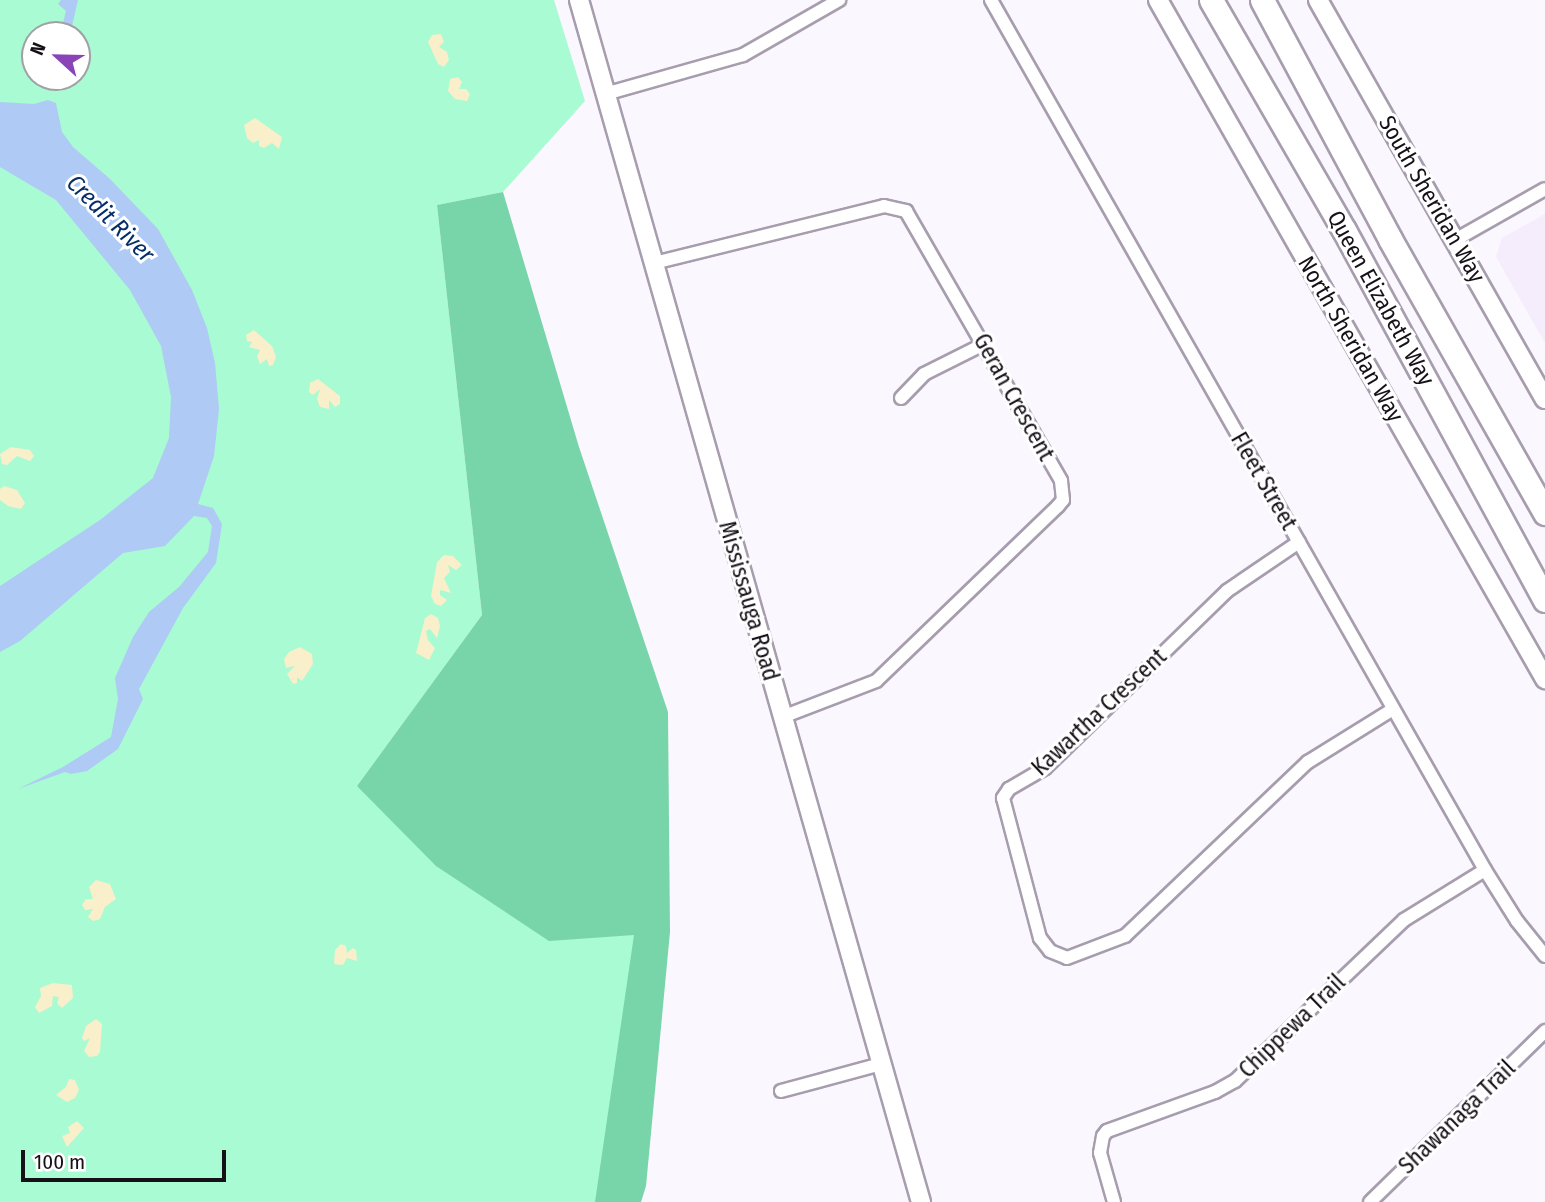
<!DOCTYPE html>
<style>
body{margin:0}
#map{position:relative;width:1545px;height:1202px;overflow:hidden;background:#fbf7fe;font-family:"Fira Sans Condensed",sans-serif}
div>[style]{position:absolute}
.built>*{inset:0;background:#f6edfc}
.green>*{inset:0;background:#a8fbd2}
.forest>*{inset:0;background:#78d5a9}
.sand>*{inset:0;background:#f9efca}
.water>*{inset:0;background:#afcaf4}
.roads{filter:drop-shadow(2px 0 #a79dae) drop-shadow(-2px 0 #a79dae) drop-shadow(0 2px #a79dae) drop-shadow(0 -2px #a79dae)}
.street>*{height:12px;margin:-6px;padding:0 6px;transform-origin:6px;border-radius:6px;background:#fff}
.secondary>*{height:18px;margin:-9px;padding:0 9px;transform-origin:9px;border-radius:9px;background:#fff}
.highway>*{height:23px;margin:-11.5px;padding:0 11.5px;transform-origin:11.5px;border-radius:11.5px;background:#fff}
span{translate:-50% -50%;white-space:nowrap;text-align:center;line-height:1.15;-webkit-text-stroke:6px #fff;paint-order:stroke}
.street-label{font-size:23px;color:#151117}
.water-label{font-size:24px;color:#052e69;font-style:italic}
.north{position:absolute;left:21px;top:21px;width:70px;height:70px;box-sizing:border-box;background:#fff;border:2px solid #a1a0a2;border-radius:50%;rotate:292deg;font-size:19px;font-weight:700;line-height:28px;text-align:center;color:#151117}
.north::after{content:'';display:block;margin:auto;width:24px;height:32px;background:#8944b8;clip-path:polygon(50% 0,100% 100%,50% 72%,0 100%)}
.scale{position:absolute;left:21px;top:1150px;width:205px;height:32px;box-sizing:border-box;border:4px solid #151117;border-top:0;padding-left:9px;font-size:21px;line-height:24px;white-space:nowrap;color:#151117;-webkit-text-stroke:5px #fff;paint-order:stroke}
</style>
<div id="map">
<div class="built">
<div style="clip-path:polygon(1545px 214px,1545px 343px,1496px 257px,1502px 238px)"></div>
</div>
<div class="green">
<div style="clip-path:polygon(evenodd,0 0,554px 0,585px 101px,503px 192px,437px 205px,482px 615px,357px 786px,635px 934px,609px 1202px,0 1202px,0 0,35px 35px,77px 35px,77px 77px,35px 77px,35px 35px)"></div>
</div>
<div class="forest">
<div style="clip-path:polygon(503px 192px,579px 447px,668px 712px,670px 932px,646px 1186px,641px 1202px,595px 1202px,634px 935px,549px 941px,436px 866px,357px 786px,482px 615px,437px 205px)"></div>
</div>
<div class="sand">
<div style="clip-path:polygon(441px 34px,444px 42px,439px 47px,447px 52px,449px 60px,444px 67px,438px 64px,428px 42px,432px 35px)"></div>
<div style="clip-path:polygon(458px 77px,462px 82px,459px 89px,466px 89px,470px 94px,467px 101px,455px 99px,448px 91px,450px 79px)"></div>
<div style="clip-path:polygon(255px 118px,282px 137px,279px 149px,272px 143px,264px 148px,259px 146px,259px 140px,253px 143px,247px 138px,244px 125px)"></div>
<div style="clip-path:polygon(254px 330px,272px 346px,276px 357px,273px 365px,269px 366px,267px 359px,260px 364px,257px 356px,260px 350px,249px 347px,252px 342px,247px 341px,246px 335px)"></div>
<div style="clip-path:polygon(318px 379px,340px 396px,340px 404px,335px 407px,329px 400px,329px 409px,320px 407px,317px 399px,320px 389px,313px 395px,309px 392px,310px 383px)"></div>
<div style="clip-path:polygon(11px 447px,30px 450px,34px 456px,30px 461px,17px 456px,7px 465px,2px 464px,0 454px)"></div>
<div style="clip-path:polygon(4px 486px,17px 490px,25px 503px,21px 509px,8px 506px,0 500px,0 489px)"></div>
<div style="clip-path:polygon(444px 555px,453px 556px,462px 565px,456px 570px,448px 565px,450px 572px,444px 578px,451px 593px,440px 590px,440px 595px,447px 600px,441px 606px,435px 604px,431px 596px,437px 562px)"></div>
<div style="clip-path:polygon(431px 614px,438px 618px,440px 626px,437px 638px,430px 629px,426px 631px,428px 640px,435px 648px,429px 660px,416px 653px,425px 618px)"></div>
<div style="clip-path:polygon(300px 647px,312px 654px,313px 664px,302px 681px,297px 677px,297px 683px,293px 684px,287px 674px,295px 666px,286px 668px,284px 659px,289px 652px)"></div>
<div style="clip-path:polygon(96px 880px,110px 884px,116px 899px,105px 907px,100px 919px,93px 921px,88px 917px,93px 909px,85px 910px,82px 905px,86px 899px,93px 899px,89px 887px)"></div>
<div style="clip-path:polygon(341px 944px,346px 946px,347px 953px,353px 948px,356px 950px,357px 961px,347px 958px,343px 965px,334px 964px,335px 950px)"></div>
<div style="clip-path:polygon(53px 983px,72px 985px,73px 998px,62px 1008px,57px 1003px,59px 997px,53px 996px,52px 1006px,39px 1013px,35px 1007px,41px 996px,40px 988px)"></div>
<div style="clip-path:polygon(96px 1019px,102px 1024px,100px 1052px,97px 1056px,89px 1057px,84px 1051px,90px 1038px,84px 1041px,82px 1038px,86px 1026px)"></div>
<div style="clip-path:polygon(69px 1079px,75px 1080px,79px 1090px,75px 1098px,67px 1102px,56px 1095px,66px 1087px)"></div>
<div style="clip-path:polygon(77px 1121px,84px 1128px,67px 1147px,62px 1136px,70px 1133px,68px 1127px)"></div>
</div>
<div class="water">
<div style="clip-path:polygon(61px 0,78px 0,70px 35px,60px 35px,66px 11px,58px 4px)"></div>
<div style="clip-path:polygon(48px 100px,56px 103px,62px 132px,73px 147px,110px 179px,158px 229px,192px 290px,207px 328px,215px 363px,219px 409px,214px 456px,198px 504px,213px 508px,222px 524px,216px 563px,183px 608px,139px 689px,143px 699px,118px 749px,87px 771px,71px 774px,65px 772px,18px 789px,63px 767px,111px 737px,118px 699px,115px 678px,133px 637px,149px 612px,179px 587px,208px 552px,212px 526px,207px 518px,194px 516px,165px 546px,123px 553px,20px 641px,0 652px,0 586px,100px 520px,153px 478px,169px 438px,171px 397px,161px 346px,130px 290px,56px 200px,0 167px,0 102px,34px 104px)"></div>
</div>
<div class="roads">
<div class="street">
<div style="left:991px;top:0;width:1000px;rotate:60.41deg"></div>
<div style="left:1485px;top:870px;width:60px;rotate:57.9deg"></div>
<div style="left:1517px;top:921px;width:45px;rotate:51.3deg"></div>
<div style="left:605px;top:94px;width:143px;rotate:-15.8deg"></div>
<div style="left:743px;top:55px;width:111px;rotate:-29.8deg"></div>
<div style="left:1455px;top:240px;width:103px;rotate:-29.5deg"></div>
<div style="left:654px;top:263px;width:237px;rotate:-13.9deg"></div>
<div style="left:884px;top:206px;width:23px;rotate:13deg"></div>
<div style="left:906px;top:211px;width:311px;rotate:60.1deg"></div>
<div style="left:1061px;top:481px;width:19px;rotate:84deg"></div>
<div style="left:1063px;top:500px;width:8px;rotate:130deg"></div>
<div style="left:1058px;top:506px;width:252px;rotate:136.1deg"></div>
<div style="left:876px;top:681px;width:101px;rotate:159deg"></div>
<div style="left:901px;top:398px;width:33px;rotate:-46deg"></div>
<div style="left:924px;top:374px;width:67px;rotate:-26.6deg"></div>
<div style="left:1299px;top:542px;width:87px;rotate:145.8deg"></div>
<div style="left:1227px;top:591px;width:254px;rotate:135.8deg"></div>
<div style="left:1045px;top:768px;width:42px;rotate:149.7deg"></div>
<div style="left:1009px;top:789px;width:11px;rotate:124deg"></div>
<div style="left:1003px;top:798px;width:145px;rotate:75.2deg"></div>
<div style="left:1040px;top:938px;width:16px;rotate:52deg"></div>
<div style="left:1050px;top:951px;width:18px;rotate:22deg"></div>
<div style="left:1067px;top:958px;width:62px;rotate:-20.8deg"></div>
<div style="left:1125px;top:936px;width:253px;rotate:-43.6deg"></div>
<div style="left:1308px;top:762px;width:100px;rotate:-31.9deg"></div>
<div style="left:781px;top:1091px;width:104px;rotate:-15.1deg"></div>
<div style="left:1114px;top:1202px;width:51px;rotate:-105.9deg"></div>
<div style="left:1100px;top:1153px;width:17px;rotate:-80deg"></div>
<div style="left:1103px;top:1136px;width:6px;rotate:-51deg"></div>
<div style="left:1107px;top:1131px;width:115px;rotate:-19.9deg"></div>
<div style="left:1215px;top:1092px;width:23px;rotate:-29deg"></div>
<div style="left:1235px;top:1081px;width:233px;rotate:-43.6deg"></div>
<div style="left:1404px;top:920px;width:95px;rotate:-31.7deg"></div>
<div style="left:1370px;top:1202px;width:245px;rotate:-44.3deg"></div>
</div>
<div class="secondary">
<div style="left:579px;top:0;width:1250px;rotate:74.12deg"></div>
<div style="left:1158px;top:0;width:782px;rotate:60.32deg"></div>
<div style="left:1318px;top:0;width:459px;rotate:60.4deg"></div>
</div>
<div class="highway">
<div style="left:1211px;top:0;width:266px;rotate:60deg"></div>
<div style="left:1344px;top:230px;width:421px;rotate:61.5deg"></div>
<div style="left:1262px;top:0;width:271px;rotate:61.8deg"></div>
<div style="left:1390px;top:239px;width:315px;rotate:60.5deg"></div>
</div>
</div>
<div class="street-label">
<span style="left:1432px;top:199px;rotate:60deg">South Sheridan Way</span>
<span style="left:1381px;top:298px;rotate:61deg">Queen Elizabeth Way</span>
<span style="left:1351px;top:339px;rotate:60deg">North Sheridan Way</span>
<span style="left:1014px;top:397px;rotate:61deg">Geran Crescent</span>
<span style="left:1264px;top:481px;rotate:60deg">Fleet Street</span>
<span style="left:749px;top:601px;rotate:74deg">Mississauga Road</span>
<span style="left:1099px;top:712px;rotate:-43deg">Kawartha Crescent</span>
<span style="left:1292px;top:1026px;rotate:-44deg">Chippewa Trail</span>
<span style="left:1457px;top:1117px;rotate:-44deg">Shawanaga Trail</span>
</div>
<div class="water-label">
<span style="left:110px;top:219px;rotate:45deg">Credit River</span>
</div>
<div class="north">N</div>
<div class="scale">100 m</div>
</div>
